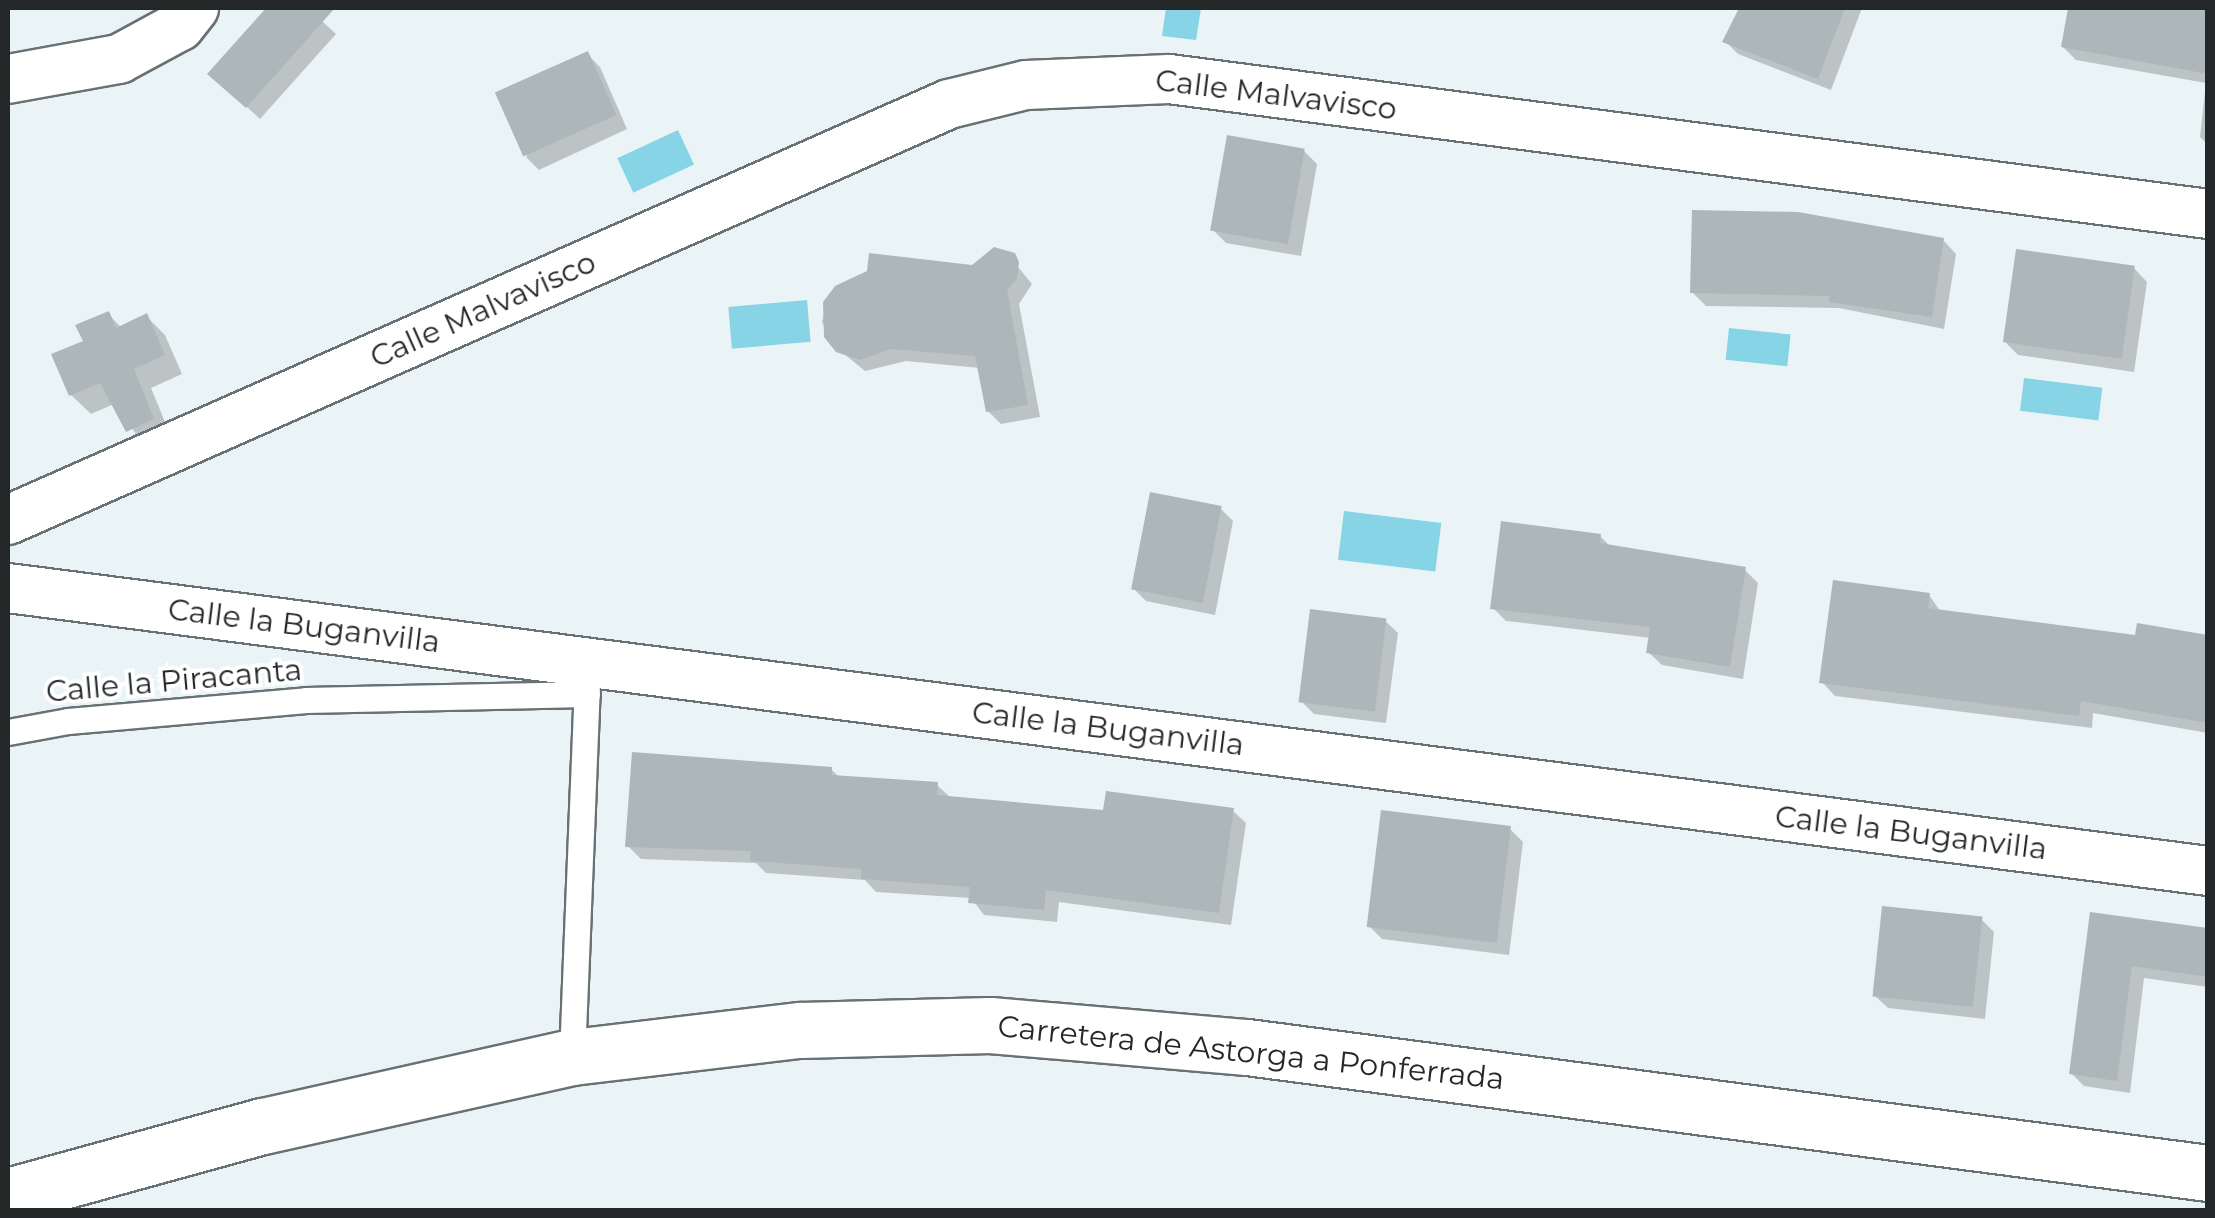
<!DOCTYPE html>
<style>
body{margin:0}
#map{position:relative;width:2215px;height:1218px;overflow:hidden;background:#eaf4f7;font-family:Montserrat,sans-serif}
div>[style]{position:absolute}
.water>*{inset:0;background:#86d4e6;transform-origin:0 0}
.shadow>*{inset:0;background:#0003}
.building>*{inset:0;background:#adb7b9;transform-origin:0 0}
.roads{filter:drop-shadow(2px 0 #687173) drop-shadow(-2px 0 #687173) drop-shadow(0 2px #687173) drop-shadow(0 -2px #687173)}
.lane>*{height:25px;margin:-12.5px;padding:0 12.5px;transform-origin:12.5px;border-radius:12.5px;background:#fff}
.street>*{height:48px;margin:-24px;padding:0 24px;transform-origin:24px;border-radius:24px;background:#fff}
.secondary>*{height:55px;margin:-27.5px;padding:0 27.5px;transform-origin:27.5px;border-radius:27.5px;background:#fff}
span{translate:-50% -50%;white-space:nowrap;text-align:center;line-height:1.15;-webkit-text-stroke:8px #fff;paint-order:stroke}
.street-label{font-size:30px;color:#242728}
.frame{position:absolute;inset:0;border:10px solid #242728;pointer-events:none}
</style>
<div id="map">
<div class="water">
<div style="clip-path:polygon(1166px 8px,1201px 8px,1196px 40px,1162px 36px)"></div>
<div style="left:678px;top:130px;width:38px;height:67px;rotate:65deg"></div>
<div style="left:807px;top:300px;width:42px;height:79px;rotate:85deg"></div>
<div style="left:1729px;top:328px;width:62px;height:32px;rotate:6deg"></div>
<div style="left:2024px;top:378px;width:79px;height:33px;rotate:7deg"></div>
<div style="left:1344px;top:511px;width:98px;height:49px;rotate:7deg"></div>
</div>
<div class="shadow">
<div style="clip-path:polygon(270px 8px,308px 8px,336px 34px,260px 119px,211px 74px)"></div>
<div style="clip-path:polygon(1741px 8px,1862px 8px,1831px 90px,1738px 54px,1725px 41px)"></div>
<div style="clip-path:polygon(2070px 8px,2208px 12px,2208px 145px,2200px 137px,2206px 83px,2076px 60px,2063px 47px)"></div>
<div style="clip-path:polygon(587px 54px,600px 67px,627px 129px,539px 170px,526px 157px)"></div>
<div style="clip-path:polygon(1304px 151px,1317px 164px,1301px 256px,1226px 243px,1213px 230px)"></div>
<div style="clip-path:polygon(1943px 240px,1956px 254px,1944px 329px,1839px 308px,1706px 306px,1692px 292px)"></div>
<div style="clip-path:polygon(1005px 251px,1032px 284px,1019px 304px,1040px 417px,1001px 424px,988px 411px,980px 368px,906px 361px,865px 371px,832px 344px,822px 322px,827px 300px,972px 267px)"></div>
<div style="clip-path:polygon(2134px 268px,2147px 282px,2134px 372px,2018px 355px,2005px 342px)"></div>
<div style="clip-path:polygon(108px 314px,122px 328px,146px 316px,165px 335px,182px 374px,151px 388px,172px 439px,148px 450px,114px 404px,91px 414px,71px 395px,86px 342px)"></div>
<div style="clip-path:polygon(1220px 508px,1233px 521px,1215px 615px,1146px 601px,1133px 588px)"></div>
<div style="clip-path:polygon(1600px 536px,1611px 547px,1745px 570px,1758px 583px,1743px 679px,1662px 665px,1648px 652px,1651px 638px,1506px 621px,1493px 608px)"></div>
<div style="clip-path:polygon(1929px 595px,1941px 612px,2137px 637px,2208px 637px,2208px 733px,2093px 713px,2092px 728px,1835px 696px,1822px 682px)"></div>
<div style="clip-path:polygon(1384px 620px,1398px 633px,1386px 723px,1314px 714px,1301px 701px)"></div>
<div style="clip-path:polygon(831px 769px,840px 778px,937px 785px,951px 798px,1105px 813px,1232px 810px,1246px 823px,1231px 925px,1059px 902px,1057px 922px,984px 915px,971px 898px,876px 892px,865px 880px,766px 873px,756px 863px,641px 859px,628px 846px)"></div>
<div style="clip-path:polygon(1510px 829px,1523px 842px,1509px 955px,1382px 939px,1369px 926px)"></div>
<div style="clip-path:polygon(2092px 915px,2208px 931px,2208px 987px,2144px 978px,2130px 1093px,2084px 1086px,2071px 1073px)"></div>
<div style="clip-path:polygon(1981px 919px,1994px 932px,1985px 1019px,1888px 1008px,1874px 995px)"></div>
</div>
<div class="building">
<div style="clip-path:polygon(266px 8px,335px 8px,246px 108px,207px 74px)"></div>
<div style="clip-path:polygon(1739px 8px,1845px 8px,1818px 79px,1722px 42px)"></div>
<div style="clip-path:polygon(2068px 8px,2208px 8px,2208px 74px,2061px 47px)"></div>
<div style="left:588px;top:51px;width:70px;height:102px;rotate:66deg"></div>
<div style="left:1227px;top:135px;width:79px;height:97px;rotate:10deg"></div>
<div style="clip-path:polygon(1692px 210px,1798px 212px,1944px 238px,1932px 317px,1829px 302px,1829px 296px,1690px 293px)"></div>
<div style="clip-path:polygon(994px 247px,1015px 253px,1019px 262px,1017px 279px,1007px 290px,1028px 405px,986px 412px,975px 356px,891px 349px,860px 360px,836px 352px,824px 337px,823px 302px,835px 286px,867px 271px,869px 253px,972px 265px)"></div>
<div style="left:2016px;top:249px;width:120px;height:94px;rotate:8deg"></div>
<div style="clip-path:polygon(109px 311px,116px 328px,147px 313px,165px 355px,134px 369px,154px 419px,126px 432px,100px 383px,69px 396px,51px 354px,83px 341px,75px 325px)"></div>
<div style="left:1150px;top:492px;width:73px;height:99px;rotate:11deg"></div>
<div style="clip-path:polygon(1501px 521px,1601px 534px,1600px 543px,1746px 567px,1730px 667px,1646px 653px,1650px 627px,1490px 609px)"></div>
<div style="clip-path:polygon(1833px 580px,1930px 593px,1928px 608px,2135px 635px,2137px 623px,2208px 635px,2208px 723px,2081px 701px,2079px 716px,1819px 683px)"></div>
<div style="left:1310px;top:609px;width:77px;height:94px;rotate:7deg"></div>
<div style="clip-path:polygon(632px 752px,832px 767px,832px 775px,938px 782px,937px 795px,1103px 810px,1106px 791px,1234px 808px,1219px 913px,1046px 890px,1044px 910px,968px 903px,970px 887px,861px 879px,861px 869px,750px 861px,751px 851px,625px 847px)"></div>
<div style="left:1381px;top:810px;width:131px;height:118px;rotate:7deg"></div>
<div style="left:1882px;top:906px;width:101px;height:91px;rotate:6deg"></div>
<div style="clip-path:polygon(2090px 912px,2208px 928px,2208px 977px,2132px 966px,2117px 1081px,2069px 1074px)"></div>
</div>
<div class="roads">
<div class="lane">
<div style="left:8px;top:732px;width:61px;rotate:-10.4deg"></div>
<div style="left:68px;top:721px;width:239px;rotate:-5deg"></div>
<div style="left:306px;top:700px;width:281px;rotate:-1.2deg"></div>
<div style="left:572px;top:1057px;width:380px;rotate:-87.7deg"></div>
</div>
<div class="street">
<div style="left:8px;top:79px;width:113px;rotate:-10.2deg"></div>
<div style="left:119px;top:59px;width:69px;rotate:-28.4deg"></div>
<div style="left:180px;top:26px;width:23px;rotate:-52deg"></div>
<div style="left:8px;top:520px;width:1029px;rotate:-23.85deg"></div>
<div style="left:949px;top:104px;width:79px;rotate:-13.9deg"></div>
<div style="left:1026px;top:85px;width:143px;rotate:-2.4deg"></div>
<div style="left:1169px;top:79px;width:1048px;rotate:7.4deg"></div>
<div style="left:8px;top:588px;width:2218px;rotate:7.33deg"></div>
</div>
<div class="secondary">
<div style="left:8px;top:1196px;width:264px;rotate:-15.4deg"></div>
<div style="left:263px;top:1126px;width:317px;rotate:-12.6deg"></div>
<div style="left:572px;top:1057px;width:230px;rotate:-6.8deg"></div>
<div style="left:800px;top:1030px;width:190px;rotate:-1.5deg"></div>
<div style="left:990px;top:1025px;width:258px;rotate:4.9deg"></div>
<div style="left:1247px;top:1047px;width:969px;rotate:7.47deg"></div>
</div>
</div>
<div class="street-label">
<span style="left:1276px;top:95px;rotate:7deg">Calle Malvavisco</span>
<span style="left:483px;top:310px;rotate:-24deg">Calle Malvavisco</span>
<span style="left:304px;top:626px;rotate:7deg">Calle la Buganvilla</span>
<span style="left:174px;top:681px;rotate:-5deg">Calle la Piracanta</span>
<span style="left:1108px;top:729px;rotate:7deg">Calle la Buganvilla</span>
<span style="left:1911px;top:833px;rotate:7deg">Calle la Buganvilla</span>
<span style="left:1251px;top:1053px;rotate:6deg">Carretera de Astorga a Ponferrada</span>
</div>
<div class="frame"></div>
</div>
